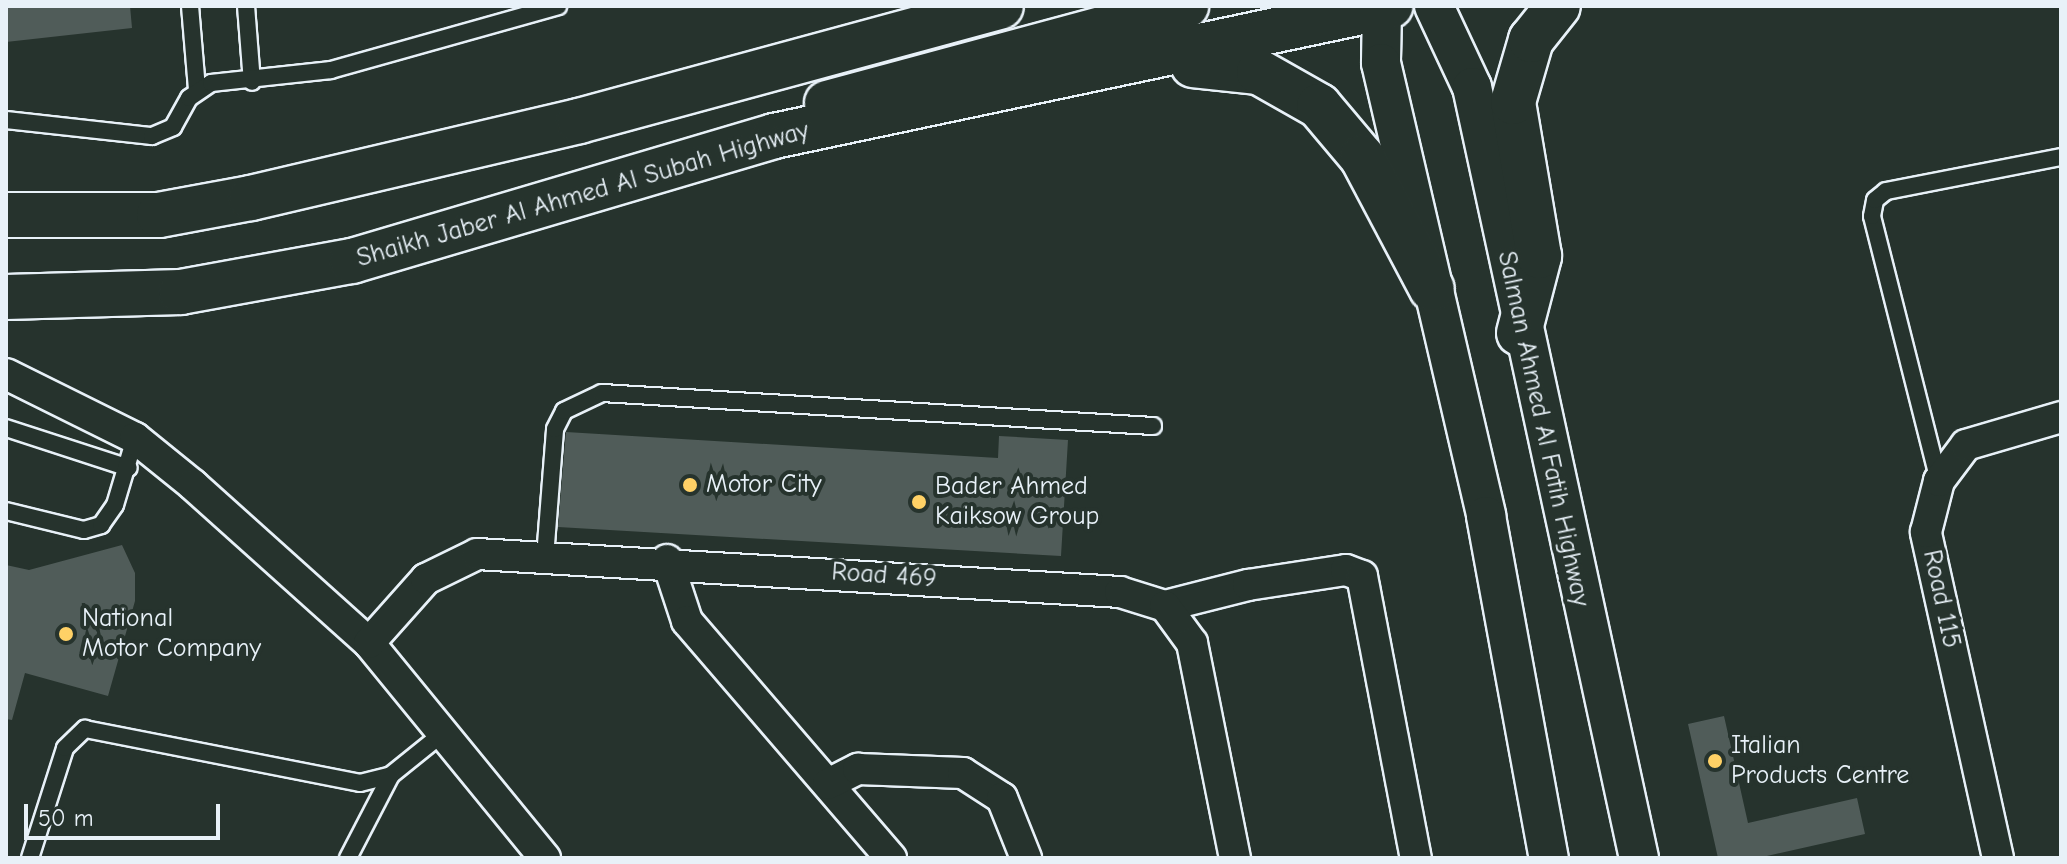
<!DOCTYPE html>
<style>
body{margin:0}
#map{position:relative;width:2067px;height:864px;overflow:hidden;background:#26332d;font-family:"Comic Neue",sans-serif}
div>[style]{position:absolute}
.building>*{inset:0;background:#505c59}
.roads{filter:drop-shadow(2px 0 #e8f1f8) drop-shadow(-2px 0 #e8f1f8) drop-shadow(0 2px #e8f1f8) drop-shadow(0 -2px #e8f1f8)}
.service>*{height:16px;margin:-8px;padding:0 8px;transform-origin:8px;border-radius:8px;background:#26332d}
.minor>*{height:30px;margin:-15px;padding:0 15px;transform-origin:15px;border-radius:15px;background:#26332d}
.tertiary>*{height:38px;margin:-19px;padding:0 19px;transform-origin:19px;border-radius:19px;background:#26332d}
.primary>*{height:44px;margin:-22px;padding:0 22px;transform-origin:22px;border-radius:22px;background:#26332d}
.dots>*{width:22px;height:22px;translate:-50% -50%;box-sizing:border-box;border:4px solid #26332d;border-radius:50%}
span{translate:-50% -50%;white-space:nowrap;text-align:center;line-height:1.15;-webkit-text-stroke:8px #26332d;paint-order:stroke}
.street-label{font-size:26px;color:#e8f1f8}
.poi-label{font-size:26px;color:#e8f1f8}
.left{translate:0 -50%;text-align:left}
.frame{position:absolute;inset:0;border:8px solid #e8f1f8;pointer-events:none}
.scale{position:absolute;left:24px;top:804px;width:196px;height:36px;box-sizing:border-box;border:4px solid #e8f1f8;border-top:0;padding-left:10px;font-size:24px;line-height:28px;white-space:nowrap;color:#e8f1f8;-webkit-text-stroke:6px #26332d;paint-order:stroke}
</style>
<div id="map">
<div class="building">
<div style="clip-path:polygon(6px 6px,130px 6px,132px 28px,6px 42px)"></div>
<div style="clip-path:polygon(566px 432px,998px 458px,999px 436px,1068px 440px,1061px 556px,558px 527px)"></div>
<div style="clip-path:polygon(122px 545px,135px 573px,135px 601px,108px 696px,25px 673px,12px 720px,6px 719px,6px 565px,29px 570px)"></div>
<div style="clip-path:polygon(1724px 716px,1748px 823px,1857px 798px,1865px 834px,1758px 858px,1718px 858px,1688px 724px)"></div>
</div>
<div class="roads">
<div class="service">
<div style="left:190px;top:6px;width:84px;rotate:85.2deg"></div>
<div style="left:246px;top:6px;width:76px;rotate:85.5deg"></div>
<div style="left:6px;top:120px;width:147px;rotate:6.3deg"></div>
<div style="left:152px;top:136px;width:23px;rotate:-23deg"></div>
<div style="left:173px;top:127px;width:33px;rotate:-61deg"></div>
<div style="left:189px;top:98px;width:27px;rotate:-34deg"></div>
<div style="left:211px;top:83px;width:121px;rotate:-6.2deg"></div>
<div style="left:331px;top:70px;width:236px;rotate:-15.7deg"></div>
<div style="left:6px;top:428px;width:129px;rotate:18deg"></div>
<div style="left:1939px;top:481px;width:273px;rotate:-104.2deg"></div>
<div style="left:1872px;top:216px;width:16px;rotate:-79deg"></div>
<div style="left:1875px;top:200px;width:14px;rotate:-39deg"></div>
<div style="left:1886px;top:191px;width:178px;rotate:-11deg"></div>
<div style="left:6px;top:511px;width:80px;rotate:13.7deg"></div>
<div style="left:84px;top:530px;width:18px;rotate:-16deg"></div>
<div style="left:101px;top:525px;width:24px;rotate:-55deg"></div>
<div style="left:115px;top:505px;width:70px;rotate:-73.4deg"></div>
<div style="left:545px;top:557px;width:128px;rotate:-85.5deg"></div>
<div style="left:555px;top:429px;width:20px;rotate:-63deg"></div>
<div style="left:564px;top:411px;width:42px;rotate:-25.3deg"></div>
<div style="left:602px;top:393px;width:552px;rotate:3.43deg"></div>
<div style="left:30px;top:858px;width:115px;rotate:-72.3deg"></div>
<div style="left:65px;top:748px;width:28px;rotate:-44deg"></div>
<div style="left:85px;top:729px;width:280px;rotate:11.1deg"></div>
<div style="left:360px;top:783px;width:32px;rotate:-14deg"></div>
<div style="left:391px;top:775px;width:67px;rotate:-38.9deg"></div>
<div style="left:348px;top:858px;width:93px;rotate:-62.6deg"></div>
</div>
<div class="minor">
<div style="left:6px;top:374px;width:144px;rotate:26.4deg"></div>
<div style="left:135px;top:438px;width:75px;rotate:39deg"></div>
<div style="left:193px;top:485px;width:237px;rotate:41.9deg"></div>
<div style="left:369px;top:643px;width:278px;rotate:50.7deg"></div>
<div style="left:667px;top:560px;width:64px;rotate:71.8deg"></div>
<div style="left:687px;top:621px;width:313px;rotate:49.3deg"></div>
<div style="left:1165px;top:606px;width:86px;rotate:-14.2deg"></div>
<div style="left:1248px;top:585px;width:99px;rotate:-8.7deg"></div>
<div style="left:1346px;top:570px;width:17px;rotate:21deg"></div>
<div style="left:1362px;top:576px;width:287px;rotate:79.2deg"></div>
<div style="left:369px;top:643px;width:86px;rotate:-48.3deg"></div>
<div style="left:426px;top:579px;width:57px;rotate:-26.1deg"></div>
<div style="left:477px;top:554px;width:644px;rotate:3.38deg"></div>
<div style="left:1120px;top:592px;width:47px;rotate:17.3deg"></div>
<div style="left:1165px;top:606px;width:46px;rotate:53.9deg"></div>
<div style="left:1192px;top:643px;width:219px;rotate:78.7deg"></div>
<div style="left:828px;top:784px;width:34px;rotate:-27deg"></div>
<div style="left:858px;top:769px;width:105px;rotate:2.2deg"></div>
<div style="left:963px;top:773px;width:46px;rotate:32.7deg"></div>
<div style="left:1002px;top:798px;width:65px;rotate:68.2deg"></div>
<div style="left:1998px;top:858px;width:334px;rotate:-102.5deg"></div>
<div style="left:1926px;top:532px;width:53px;rotate:-75.7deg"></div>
<div style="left:1939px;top:481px;width:45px;rotate:-53.1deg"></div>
<div style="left:1966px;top:445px;width:99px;rotate:-16.4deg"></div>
</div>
<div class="tertiary">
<div style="left:1434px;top:6px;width:89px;rotate:64.9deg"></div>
<div style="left:1472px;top:87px;width:789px;rotate:77.78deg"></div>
<div style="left:1382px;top:9px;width:54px;rotate:91.1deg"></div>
<div style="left:1381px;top:63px;width:465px;rotate:76.9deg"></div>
<div style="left:1486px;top:516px;width:348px;rotate:79.6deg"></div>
</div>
<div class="primary">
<div style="left:1193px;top:65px;width:66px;rotate:6.1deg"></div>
<div style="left:1259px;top:72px;width:69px;rotate:29.5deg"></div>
<div style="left:1319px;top:106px;width:67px;rotate:49.9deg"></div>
<div style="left:1362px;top:157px;width:149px;rotate:62.1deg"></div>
<div style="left:827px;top:103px;width:372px;rotate:-15.1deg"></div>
<div style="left:6px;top:215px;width:153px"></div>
<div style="left:159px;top:215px;width:94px;rotate:-10.5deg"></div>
<div style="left:251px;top:198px;width:337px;rotate:-13.2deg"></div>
<div style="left:579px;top:121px;width:437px;rotate:-15.2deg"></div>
<div style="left:6px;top:297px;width:175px;rotate:-1.6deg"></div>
<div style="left:181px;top:292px;width:174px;rotate:-10.3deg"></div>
<div style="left:352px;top:261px;width:440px;rotate:-16.5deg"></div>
<div style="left:774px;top:136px;width:630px;rotate:-11.92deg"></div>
<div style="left:1519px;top:333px;width:80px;rotate:-75.4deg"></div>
<div style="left:1539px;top:256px;width:156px;rotate:-99.6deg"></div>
<div style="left:1513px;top:102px;width:65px;rotate:-73.8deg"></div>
<div style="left:1531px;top:40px;width:43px;rotate:-51.5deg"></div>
</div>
</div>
<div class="dots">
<div style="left:690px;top:485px;background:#ffd166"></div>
<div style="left:919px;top:502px;background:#ffd166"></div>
<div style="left:66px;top:634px;background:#ffd166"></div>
<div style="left:1715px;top:761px;background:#ffd166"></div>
</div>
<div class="street-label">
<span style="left:583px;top:195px;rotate:-16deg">Shaikh Jaber Al Ahmed Al Subah Highway</span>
<span style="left:1543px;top:429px;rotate:78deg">Salman Ahmed Al Fatih Highway</span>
<span style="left:884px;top:576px;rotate:4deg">Road 469</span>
<span style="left:1941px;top:599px;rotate:78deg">Road 115</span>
</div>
<div class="poi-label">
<span class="left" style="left:706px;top:485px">Motor City</span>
<span class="left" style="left:935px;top:502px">Bader Ahmed<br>Kaiksow Group</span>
<span class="left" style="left:82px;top:634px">National<br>Motor Company</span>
<span class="left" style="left:1731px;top:761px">Italian<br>Products Centre</span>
</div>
<div class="frame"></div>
<div class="scale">50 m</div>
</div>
